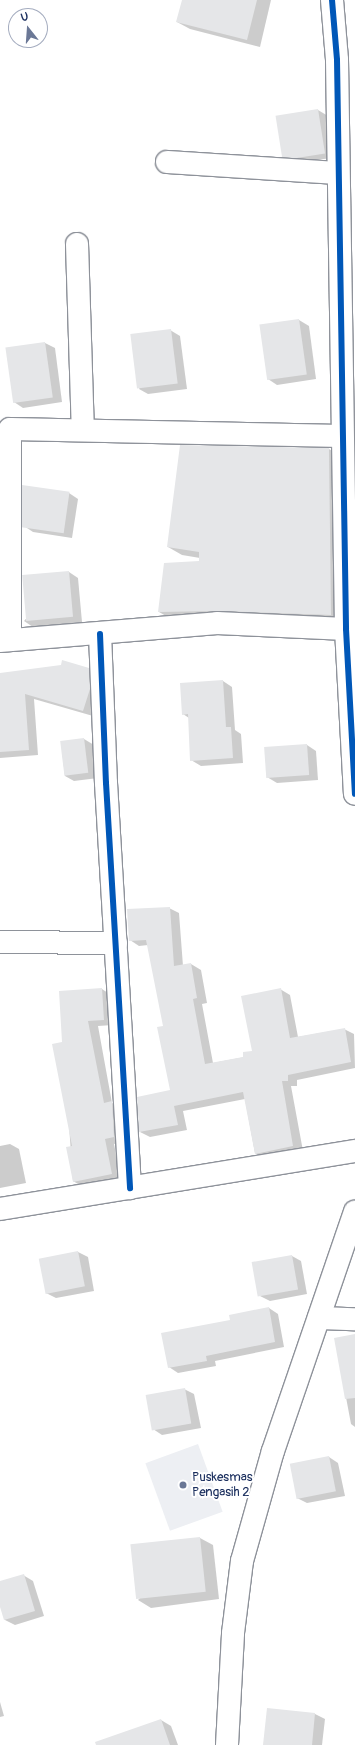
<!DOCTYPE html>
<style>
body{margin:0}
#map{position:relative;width:355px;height:1745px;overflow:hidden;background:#fff;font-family:Pangolin,sans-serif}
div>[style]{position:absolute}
.built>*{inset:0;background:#edeff3;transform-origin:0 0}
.shadow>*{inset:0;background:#0003}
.building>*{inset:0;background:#e5e6e8;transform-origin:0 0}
.roads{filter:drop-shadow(1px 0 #8e929a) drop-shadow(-1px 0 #8e929a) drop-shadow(0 1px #8e929a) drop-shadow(0 -1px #8e929a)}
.minor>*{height:22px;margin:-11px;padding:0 11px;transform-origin:11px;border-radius:11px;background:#fff}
.cycleway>*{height:6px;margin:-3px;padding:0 3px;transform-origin:3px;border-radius:3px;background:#0057b8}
.dots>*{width:11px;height:11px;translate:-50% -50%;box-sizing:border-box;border:2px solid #fff;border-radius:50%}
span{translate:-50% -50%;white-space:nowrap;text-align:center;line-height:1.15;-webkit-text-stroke:4px #fff;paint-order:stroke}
.poi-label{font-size:13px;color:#1b2f5e}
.left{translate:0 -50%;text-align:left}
.north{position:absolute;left:8px;top:8px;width:40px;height:40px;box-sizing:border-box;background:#fff;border:1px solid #a4acbf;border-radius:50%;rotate:343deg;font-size:11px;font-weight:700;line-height:16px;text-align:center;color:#1b2f5e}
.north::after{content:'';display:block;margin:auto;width:14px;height:18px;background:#6b7896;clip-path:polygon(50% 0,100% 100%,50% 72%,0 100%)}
</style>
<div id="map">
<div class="built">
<div style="left:198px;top:1444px;width:72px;height:56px;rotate:70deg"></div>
</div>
<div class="shadow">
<div style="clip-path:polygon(183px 0,271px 0,260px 47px,190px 29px,177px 22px)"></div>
<div style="clip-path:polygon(318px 110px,328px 116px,334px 158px,293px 162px,283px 156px)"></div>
<div style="clip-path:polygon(299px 320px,309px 326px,316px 379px,277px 385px,268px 379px)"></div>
<div style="clip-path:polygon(170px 330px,180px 336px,187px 389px,148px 394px,139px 389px)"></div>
<div style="clip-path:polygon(45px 343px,55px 348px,62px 402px,23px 408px,14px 402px,7px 348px)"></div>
<div style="clip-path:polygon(329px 449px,344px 458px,346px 623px,173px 620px,159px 612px,200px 561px,200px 558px,182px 555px,168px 547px)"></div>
<div style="clip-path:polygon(69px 493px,78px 499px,72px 538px,33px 532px,24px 526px)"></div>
<div style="clip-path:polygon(69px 572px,78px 578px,82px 622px,33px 627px,24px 621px)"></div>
<div style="clip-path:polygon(88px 669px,98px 674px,93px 716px,34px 699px,38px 755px,0 758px,0 674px)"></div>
<div style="clip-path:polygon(223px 681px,232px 687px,235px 730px,241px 734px,243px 763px,201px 766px,191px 760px,189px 718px,183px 714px)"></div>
<div style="clip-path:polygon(84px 739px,94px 745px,98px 778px,74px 781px,65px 776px,61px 742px)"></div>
<div style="clip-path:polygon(307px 745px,316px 751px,318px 780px,277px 783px,267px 777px)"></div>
<div style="clip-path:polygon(169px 908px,179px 913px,183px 966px,191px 964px,201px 970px,207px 1003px,202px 1004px,213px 1063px,245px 1057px,253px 1052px,280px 989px,290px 995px,298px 1037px,344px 1029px,354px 1034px,355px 1068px,297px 1080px,297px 1086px,291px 1086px,303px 1151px,265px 1159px,255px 1153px,245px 1099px,183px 1111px,187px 1130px,150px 1137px,140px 1132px,171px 1091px,164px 1027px,148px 945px,139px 946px,130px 940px)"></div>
<div style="clip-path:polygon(102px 989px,111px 995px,113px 1025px,98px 1026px,112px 1103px,122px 1108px,124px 1142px,114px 1144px,121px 1179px,83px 1187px,73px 1181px,63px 1042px)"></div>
<div style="clip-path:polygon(10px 1144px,19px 1149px,26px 1183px,0 1188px,0 1146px)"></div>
<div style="clip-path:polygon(78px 1252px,88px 1257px,94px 1291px,56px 1298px,46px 1293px)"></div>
<div style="clip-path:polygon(292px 1256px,301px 1261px,307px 1294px,270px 1301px,260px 1296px)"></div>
<div style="clip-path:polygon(269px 1308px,278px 1314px,284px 1347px,215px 1361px,216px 1366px,178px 1373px,169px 1367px,232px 1321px)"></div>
<div style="clip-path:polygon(355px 1335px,355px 1427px,351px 1424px,335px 1339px)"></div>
<div style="clip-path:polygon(184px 1389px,194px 1394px,201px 1428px,162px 1435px,153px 1429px)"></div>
<div style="clip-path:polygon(329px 1457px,338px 1463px,345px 1496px,307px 1503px,297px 1498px)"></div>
<div style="clip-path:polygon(200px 1538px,213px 1545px,219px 1599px,151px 1608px,138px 1600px)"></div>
<div style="clip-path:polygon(23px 1575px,33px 1581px,44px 1616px,15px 1625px,5px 1620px,0 1604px,0 1582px)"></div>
<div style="clip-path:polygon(0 1702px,4px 1716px,0 1717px)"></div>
<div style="clip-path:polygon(268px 1709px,315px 1714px,325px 1719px,322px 1745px,266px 1745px)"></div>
<div style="clip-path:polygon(161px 1720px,171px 1726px,178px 1745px,129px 1745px)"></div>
</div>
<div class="building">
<div style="clip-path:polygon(182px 0,257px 0,247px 40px,176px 22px)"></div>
<div style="left:318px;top:109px;width:45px;height:43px;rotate:81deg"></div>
<div style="left:299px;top:319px;width:56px;height:40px;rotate:82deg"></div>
<div style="left:171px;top:329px;width:55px;height:41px;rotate:83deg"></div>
<div style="left:45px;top:342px;width:56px;height:40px;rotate:82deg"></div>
<div style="clip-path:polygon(180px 445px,329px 448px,331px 615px,218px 611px,158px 612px,164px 563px,199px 561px,199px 552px,167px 547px)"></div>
<div style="left:22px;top:485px;width:48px;height:42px;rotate:8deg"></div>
<div style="left:69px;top:571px;width:46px;height:47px;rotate:85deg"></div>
<div style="clip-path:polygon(62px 660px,89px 668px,90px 689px,83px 711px,25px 694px,29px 750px,0 752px,0 673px,61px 665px)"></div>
<div style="clip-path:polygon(223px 680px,226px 727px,231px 727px,233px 758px,190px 761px,188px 714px,182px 715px,180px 683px)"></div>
<div style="left:84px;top:738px;width:35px;height:24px;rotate:83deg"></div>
<div style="left:307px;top:744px;width:31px;height:43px;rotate:86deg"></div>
<div style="clip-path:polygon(170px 907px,174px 966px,191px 963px,197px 998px,193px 999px,205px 1064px,243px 1057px,243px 1052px,252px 1051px,241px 996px,281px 988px,290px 1038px,345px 1028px,351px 1062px,288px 1075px,288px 1081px,282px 1081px,293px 1146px,255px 1154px,243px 1092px,174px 1106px,178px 1125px,139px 1132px,137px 1097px,170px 1090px,157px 1027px,163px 1026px,146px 940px,129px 941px,127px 909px)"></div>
<div style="clip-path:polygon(102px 988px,104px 1020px,88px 1021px,104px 1103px,112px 1101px,114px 1137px,105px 1139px,112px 1174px,73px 1182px,66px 1147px,72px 1146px,52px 1044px,62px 1042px,59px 991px)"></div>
<div style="left:78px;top:1251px;width:36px;height:40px;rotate:79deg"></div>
<div style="left:292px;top:1255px;width:35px;height:41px;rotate:80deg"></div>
<div style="clip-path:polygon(269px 1307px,275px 1342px,206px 1356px,207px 1361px,168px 1368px,161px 1333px,230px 1320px,229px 1315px)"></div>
<div style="clip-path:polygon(355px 1334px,355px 1398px,345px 1399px,334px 1338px)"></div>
<div style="left:185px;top:1388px;width:36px;height:40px;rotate:80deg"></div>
<div style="left:329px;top:1456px;width:36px;height:40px;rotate:79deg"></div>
<div style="left:200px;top:1537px;width:55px;height:70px;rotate:84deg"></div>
<div style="clip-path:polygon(24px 1574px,35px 1611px,4px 1620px,0 1607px,0 1581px)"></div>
<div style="clip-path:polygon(267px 1708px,315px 1713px,312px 1745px,263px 1745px)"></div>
<div style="clip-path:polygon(161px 1719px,170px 1745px,96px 1745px,95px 1742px)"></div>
</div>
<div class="roads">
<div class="minor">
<div style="left:332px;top:0;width:60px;rotate:85.2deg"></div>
<div style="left:337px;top:60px;width:569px;rotate:89.09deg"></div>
<div style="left:346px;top:629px;width:165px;rotate:86.9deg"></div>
<div style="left:167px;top:162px;width:171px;rotate:3.7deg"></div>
<div style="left:77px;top:244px;width:186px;rotate:88.2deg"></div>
<div style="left:100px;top:634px;width:149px;rotate:87.7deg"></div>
<div style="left:106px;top:783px;width:406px;rotate:86.6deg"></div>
<div style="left:10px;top:640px;width:211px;rotate:-90deg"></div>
<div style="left:10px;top:429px;width:332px;rotate:1.2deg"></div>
<div style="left:0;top:641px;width:218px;rotate:-4.7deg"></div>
<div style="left:217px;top:623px;width:129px;rotate:2.7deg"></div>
<div style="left:0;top:942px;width:116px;rotate:0.5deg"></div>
<div style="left:0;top:1209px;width:360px;rotate:-9.3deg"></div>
<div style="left:319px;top:1318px;width:36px;rotate:2deg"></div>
<div style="left:227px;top:1745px;width:112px;rotate:-86.9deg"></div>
<div style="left:233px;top:1633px;width:73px;rotate:-82.9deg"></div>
<div style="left:242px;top:1561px;width:114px;rotate:-74.3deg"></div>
<div style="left:273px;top:1451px;width:253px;rotate:-71.1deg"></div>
</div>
</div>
<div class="cycleway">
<div style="left:332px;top:0;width:60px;rotate:85.2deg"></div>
<div style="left:337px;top:60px;width:569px;rotate:89.09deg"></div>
<div style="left:346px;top:629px;width:165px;rotate:86.9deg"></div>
<div style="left:100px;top:634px;width:149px;rotate:87.7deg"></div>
<div style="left:106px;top:783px;width:406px;rotate:86.6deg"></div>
</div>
<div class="dots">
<div style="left:183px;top:1485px;background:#6b7896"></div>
</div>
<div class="poi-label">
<span class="left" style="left:192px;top:1485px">Puskesmas<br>Pengasih 2</span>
</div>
<div class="north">U</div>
</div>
